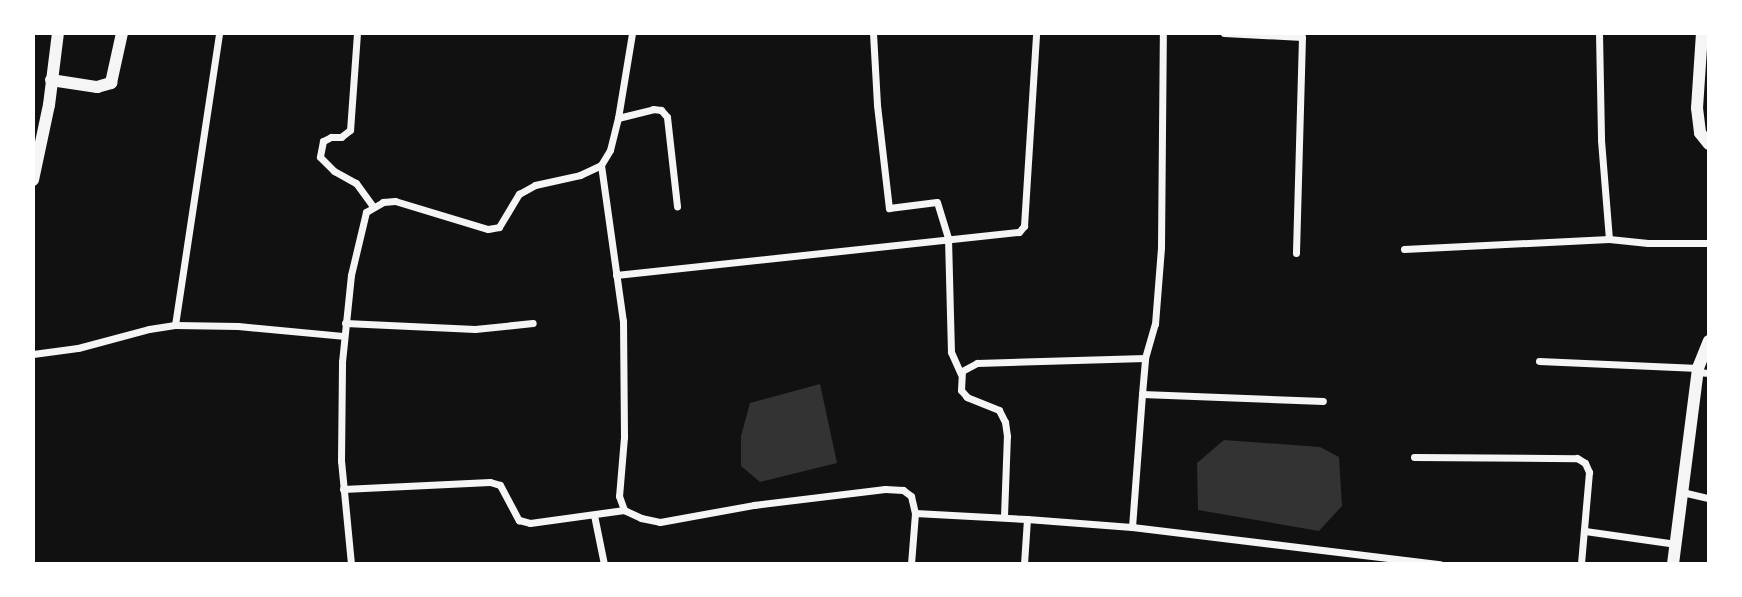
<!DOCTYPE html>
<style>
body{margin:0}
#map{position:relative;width:1742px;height:597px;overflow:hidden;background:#111;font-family:Signika,sans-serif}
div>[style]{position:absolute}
.water>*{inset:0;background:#333}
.minor>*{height:7px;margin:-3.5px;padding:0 3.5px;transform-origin:3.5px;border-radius:3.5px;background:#f5f5f5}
.tertiary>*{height:12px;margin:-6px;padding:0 6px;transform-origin:6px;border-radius:6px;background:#f5f5f5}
span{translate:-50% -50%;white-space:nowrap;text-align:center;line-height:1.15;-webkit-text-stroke:6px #fff;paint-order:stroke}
.frame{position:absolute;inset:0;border:35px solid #fff;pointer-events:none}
</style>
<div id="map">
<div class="water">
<div style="clip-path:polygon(820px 384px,837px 463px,760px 482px,741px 466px,741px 436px,750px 403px)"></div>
<div style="clip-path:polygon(1224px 440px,1320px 447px,1339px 457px,1342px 506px,1319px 531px,1198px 510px,1197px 463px)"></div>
</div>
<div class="minor">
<div style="left:357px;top:33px;width:97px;rotate:94.1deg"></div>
<div style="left:350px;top:130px;width:11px;rotate:142deg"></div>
<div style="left:341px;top:137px;width:10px;rotate:180deg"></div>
<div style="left:331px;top:137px;width:9px;rotate:153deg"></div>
<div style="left:323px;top:141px;width:16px;rotate:101deg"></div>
<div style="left:320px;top:157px;width:20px;rotate:45deg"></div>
<div style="left:334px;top:171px;width:25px;rotate:29deg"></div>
<div style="left:356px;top:183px;width:29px;rotate:54deg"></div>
<div style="left:873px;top:33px;width:72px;rotate:86.8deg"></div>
<div style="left:877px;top:105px;width:104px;rotate:83.4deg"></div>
<div style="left:889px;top:208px;width:48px;rotate:-7.1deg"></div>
<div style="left:937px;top:202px;width:38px;rotate:73deg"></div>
<div style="left:948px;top:238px;width:114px;rotate:88.5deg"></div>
<div style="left:951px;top:352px;width:24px;rotate:66deg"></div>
<div style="left:1224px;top:33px;width:78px;rotate:2.9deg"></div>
<div style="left:1302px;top:37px;width:216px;rotate:91.6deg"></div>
<div style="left:1599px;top:33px;width:107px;rotate:88.9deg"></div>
<div style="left:1601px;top:140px;width:99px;rotate:85.4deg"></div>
<div style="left:618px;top:118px;width:36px;rotate:-14deg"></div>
<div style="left:653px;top:109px;width:8px;rotate:7deg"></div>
<div style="left:661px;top:110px;width:9px;rotate:49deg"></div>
<div style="left:667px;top:117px;width:90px;rotate:83.6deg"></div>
<div style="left:601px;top:165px;width:158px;rotate:82deg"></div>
<div style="left:623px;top:321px;width:116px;rotate:89.5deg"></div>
<div style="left:624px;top:437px;width:59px;rotate:94.8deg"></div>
<div style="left:619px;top:496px;width:15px;rotate:70deg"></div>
<div style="left:624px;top:510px;width:19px;rotate:25deg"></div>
<div style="left:641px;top:518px;width:19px;rotate:12deg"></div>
<div style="left:660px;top:522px;width:96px;rotate:-10.3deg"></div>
<div style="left:754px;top:505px;width:132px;rotate:-7deg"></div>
<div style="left:885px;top:489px;width:18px;rotate:3deg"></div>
<div style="left:903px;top:490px;width:10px;rotate:37deg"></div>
<div style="left:911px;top:496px;width:17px;rotate:77deg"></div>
<div style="left:1404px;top:249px;width:205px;rotate:-2.8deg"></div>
<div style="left:1609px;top:239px;width:39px;rotate:6deg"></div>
<div style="left:1648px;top:243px;width:61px"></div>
<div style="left:616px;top:275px;width:405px;rotate:-6.1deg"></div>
<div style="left:1019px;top:232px;width:8px;rotate:-50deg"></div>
<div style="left:1024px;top:226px;width:193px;rotate:-86.4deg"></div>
<div style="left:345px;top:323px;width:130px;rotate:2.6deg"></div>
<div style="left:475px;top:329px;width:58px;rotate:-5.9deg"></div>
<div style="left:175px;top:325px;width:295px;rotate:-81.4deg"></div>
<div style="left:33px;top:354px;width:45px;rotate:-7.6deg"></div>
<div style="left:78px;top:348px;width:73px;rotate:-15deg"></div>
<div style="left:149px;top:329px;width:26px;rotate:-9deg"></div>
<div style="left:175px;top:325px;width:63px;rotate:0.9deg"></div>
<div style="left:238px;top:326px;width:105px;rotate:5.4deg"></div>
<div style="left:1539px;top:361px;width:159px;rotate:2.5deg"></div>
<div style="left:1697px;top:372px;width:12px;rotate:5deg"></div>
<div style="left:1142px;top:394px;width:181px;rotate:2.2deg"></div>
<div style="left:1414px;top:457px;width:163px;rotate:0.4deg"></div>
<div style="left:1577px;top:458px;width:9px;rotate:32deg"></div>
<div style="left:1585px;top:463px;width:10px;rotate:66deg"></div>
<div style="left:1589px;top:472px;width:92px;rotate:95deg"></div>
<div style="left:343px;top:489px;width:147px;rotate:-2.7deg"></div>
<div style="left:490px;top:482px;width:10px;rotate:17deg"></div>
<div style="left:500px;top:485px;width:40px;rotate:62deg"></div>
<div style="left:519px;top:520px;width:11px;rotate:15deg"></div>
<div style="left:530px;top:523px;width:95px;rotate:-7.9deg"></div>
<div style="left:1682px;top:492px;width:28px;rotate:13deg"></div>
<div style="left:594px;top:515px;width:50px;rotate:78.5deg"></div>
<div style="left:1004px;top:516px;width:80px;rotate:-87.9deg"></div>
<div style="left:1007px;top:436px;width:14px;rotate:-98deg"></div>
<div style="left:1005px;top:422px;width:13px;rotate:-117deg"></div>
<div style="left:999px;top:410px;width:35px;rotate:-158deg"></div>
<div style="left:967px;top:397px;width:9px;rotate:-131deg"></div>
<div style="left:961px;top:390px;width:19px;rotate:-87deg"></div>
<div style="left:962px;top:371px;width:17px;rotate:-28deg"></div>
<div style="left:977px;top:363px;width:168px;rotate:-1.7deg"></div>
<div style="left:1132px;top:527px;width:310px;rotate:6.9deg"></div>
<div style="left:1585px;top:531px;width:92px;rotate:8.1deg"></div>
<div style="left:351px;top:564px;width:103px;rotate:-95.5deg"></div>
<div style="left:341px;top:461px;width:99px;rotate:-89.4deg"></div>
<div style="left:342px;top:362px;width:87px;rotate:-84.1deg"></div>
<div style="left:351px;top:275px;width:65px;rotate:-76.6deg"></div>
<div style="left:366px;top:212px;width:20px;rotate:-30deg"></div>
<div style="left:383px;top:202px;width:12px;rotate:-5deg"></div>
<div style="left:395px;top:201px;width:97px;rotate:16.8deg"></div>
<div style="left:488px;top:229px;width:11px;rotate:-10deg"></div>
<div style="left:499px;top:227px;width:39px;rotate:-59deg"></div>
<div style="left:519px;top:194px;width:18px;rotate:-29deg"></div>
<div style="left:535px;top:185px;width:46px;rotate:-12.5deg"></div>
<div style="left:580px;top:175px;width:23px;rotate:-25deg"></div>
<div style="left:601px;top:165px;width:17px;rotate:-59deg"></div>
<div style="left:610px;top:150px;width:33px;rotate:-76deg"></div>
<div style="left:618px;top:118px;width:86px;rotate:-80.6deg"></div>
<div style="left:911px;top:564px;width:51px;rotate:-85.5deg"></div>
<div style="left:915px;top:513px;width:112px;rotate:3.1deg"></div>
<div style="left:1024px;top:564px;width:45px;rotate:-86.2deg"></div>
<div style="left:1027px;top:519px;width:105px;rotate:4.4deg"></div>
<div style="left:1132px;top:527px;width:133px;rotate:-85.7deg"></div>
<div style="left:1142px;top:394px;width:36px;rotate:-85deg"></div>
<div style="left:1145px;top:358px;width:35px;rotate:-74deg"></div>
<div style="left:1155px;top:324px;width:77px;rotate:-85.5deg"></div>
<div style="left:1161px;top:247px;width:214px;rotate:-89.5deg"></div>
</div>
<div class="tertiary">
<div style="left:1702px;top:33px;width:75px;rotate:93.8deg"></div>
<div style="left:1697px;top:108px;width:25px;rotate:83deg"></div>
<div style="left:1700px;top:133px;width:14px;rotate:51deg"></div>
<div style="left:51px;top:80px;width:47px;rotate:8.7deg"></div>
<div style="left:97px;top:87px;width:15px;rotate:-16deg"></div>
<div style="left:111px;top:83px;width:51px;rotate:-77.6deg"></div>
<div style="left:33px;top:180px;width:77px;rotate:-78deg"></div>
<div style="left:49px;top:105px;width:73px;rotate:-82.9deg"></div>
<div style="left:1673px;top:564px;width:198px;rotate:-82.7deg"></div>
<div style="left:1698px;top:368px;width:29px;rotate:-68deg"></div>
</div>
<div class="frame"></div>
</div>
